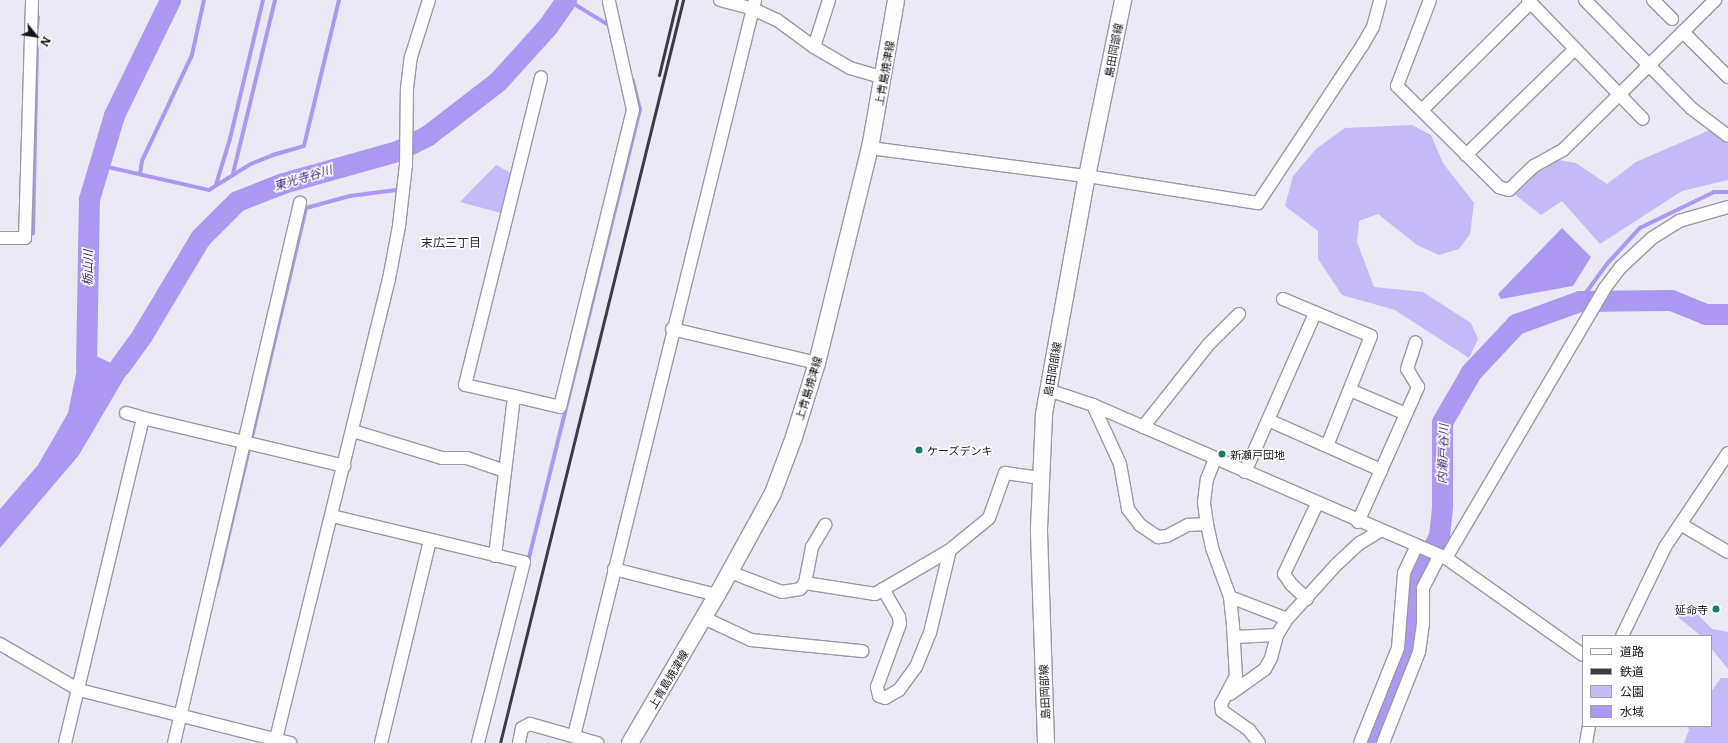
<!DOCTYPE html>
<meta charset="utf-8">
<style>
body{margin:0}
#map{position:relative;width:1728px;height:743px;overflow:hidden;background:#ebe9f6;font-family:Literata,"Noto Sans JP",serif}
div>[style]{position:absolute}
.green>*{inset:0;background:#c5b9f7}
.water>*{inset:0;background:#ac98f1}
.stream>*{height:3.5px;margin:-1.75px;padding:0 1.75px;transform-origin:1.75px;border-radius:1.75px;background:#ac98f1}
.river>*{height:21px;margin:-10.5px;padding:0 10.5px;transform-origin:10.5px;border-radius:10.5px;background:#ac98f1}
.roads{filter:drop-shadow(1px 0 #9b99a5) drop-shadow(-1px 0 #9b99a5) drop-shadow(0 1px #9b99a5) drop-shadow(0 -1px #9b99a5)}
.minor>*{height:12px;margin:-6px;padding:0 6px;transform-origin:6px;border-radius:6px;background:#fff}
.major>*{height:16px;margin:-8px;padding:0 8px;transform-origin:8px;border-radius:8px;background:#fff}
.rail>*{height:3px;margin:-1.5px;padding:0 1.5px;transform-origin:1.5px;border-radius:1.5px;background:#3c3b40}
.dots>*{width:11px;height:11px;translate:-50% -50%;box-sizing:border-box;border:2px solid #fff;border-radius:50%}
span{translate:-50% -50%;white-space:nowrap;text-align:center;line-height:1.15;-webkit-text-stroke:3px #fff;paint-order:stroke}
.street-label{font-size:11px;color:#151418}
.poi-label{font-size:11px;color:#151418}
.left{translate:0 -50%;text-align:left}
.right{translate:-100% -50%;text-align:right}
.water-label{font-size:12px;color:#442085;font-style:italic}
.neighbourhood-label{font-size:12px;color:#312f3a}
.legend{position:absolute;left:1582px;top:635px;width:130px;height:92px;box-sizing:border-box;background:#fff;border:1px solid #a1a1a3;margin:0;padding:5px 7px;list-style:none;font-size:12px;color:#151418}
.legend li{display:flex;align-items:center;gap:8px;height:20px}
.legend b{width:20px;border:1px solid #a1a1a3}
.north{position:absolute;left:16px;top:16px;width:40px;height:40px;-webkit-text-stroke:3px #fff;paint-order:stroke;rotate:120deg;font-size:11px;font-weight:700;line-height:16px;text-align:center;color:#151418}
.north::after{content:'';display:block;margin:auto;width:14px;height:18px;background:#151418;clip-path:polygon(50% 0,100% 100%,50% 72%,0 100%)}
</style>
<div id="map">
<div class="green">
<div style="clip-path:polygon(1412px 125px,1431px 135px,1443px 163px,1474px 203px,1470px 234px,1459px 249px,1439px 255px,1417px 245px,1378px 214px,1359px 221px,1357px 242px,1374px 287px,1423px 292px,1471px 323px,1478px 339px,1469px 358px,1395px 310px,1342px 295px,1318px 259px,1318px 231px,1285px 206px,1293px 176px,1316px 149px,1345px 128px)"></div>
<div style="clip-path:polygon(1710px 130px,1728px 136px,1728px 180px,1682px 191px,1600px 244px,1562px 201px,1541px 215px,1509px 190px,1559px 160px,1576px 163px,1607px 184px,1636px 162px)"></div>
<div style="clip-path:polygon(496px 165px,511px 173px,501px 213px,460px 202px)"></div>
<div style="clip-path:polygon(1693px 610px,1712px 629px,1728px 632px,1728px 669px,1711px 648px,1711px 636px,1701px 636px,1678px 617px)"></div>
<div style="clip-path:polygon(1721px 678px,1728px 678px,1728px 743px,1684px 743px,1689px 730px,1687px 726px,1711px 726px,1711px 692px)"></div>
</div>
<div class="water">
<div style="clip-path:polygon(1562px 228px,1591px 257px,1573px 286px,1501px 299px,1498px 294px)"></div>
<div style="clip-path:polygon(83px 340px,94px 342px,96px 356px,111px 363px,131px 342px,143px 346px,79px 455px,0 548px,0 509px,38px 465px,68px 413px)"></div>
</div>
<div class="stream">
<div style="left:568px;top:0;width:52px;rotate:31.5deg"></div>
<div style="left:37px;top:28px;width:10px;rotate:-84deg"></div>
<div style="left:99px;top:165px;width:113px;rotate:12.8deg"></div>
<div style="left:209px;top:190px;width:49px;rotate:-31.8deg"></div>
<div style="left:251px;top:164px;width:24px;rotate:-22deg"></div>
<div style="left:273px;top:155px;width:32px;rotate:-16deg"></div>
<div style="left:304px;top:146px;width:150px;rotate:-76.5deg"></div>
<div style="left:140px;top:174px;width:13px;rotate:-81deg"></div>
<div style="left:142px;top:161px;width:117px;rotate:-64.7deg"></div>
<div style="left:192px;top:55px;width:56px;rotate:-77.7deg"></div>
<div style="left:233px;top:174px;width:179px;rotate:-76.4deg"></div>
<div style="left:216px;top:185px;width:48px;rotate:-73.1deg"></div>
<div style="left:230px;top:139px;width:143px;rotate:-76.6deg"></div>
<div style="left:33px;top:234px;width:185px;rotate:-88.8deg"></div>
<div style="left:1580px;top:301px;width:46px;rotate:-53.9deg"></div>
<div style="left:1607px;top:264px;width:49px;rotate:-47.5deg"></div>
<div style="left:1640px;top:228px;width:82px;rotate:-25.9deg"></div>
<div style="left:1714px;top:192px;width:14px"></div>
<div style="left:528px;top:562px;width:466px;rotate:-76.1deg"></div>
<div style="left:640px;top:110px;width:30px;rotate:-104deg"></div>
<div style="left:217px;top:585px;width:387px;rotate:-76.7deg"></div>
<div style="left:306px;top:208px;width:46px;rotate:-15.3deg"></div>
<div style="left:350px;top:196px;width:46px;rotate:-7.4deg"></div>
</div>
<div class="river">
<div style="left:119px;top:367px;width:39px;rotate:-54deg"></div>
<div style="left:142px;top:335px;width:113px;rotate:-59.1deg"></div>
<div style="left:200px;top:238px;width:52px;rotate:-45deg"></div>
<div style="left:237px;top:201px;width:49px;rotate:-21.4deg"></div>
<div style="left:283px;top:183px;width:118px;rotate:-15.7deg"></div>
<div style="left:397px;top:151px;width:35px;rotate:-27deg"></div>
<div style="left:428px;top:135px;width:88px;rotate:-37.6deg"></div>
<div style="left:498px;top:81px;width:73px;rotate:-47.8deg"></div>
<div style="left:547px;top:27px;width:33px;rotate:-55deg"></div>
<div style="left:86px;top:368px;width:169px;rotate:-89deg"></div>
<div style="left:89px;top:199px;width:88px;rotate:-73.4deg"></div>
<div style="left:114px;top:115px;width:128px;rotate:-64deg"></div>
<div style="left:1373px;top:743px;width:76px;rotate:-67.5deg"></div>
<div style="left:1402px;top:673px;width:36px;rotate:-74deg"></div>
<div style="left:1412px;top:638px;width:41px;rotate:-90deg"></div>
<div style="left:1412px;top:597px;width:23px;rotate:-75deg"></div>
<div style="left:1418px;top:575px;width:44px;rotate:-61.7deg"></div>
<div style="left:1439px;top:536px;width:31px;rotate:-84deg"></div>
<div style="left:1442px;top:505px;width:83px;rotate:-90deg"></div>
<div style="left:1442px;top:422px;width:58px;rotate:-59.9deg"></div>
<div style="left:1471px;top:372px;width:66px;rotate:-46.8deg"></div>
<div style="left:1516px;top:324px;width:68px;rotate:-19.8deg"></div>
<div style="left:1580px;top:301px;width:91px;rotate:-0.6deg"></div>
<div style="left:1671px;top:300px;width:37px;rotate:22deg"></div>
<div style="left:1705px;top:314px;width:23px"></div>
</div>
<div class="roads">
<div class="minor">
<div style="left:720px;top:0;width:34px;rotate:15deg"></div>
<div style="left:753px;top:9px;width:26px;rotate:25deg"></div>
<div style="left:777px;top:20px;width:46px;rotate:36.1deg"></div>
<div style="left:814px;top:47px;width:42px;rotate:30.3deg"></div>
<div style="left:850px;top:68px;width:35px;rotate:16deg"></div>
<div style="left:1430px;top:0;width:92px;rotate:111deg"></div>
<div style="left:1397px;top:86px;width:144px;rotate:44.7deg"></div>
<div style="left:1499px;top:187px;width:10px;rotate:17deg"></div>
<div style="left:1509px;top:190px;width:35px;rotate:-44deg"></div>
<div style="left:1534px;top:166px;width:33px;rotate:-29deg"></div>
<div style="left:1563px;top:150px;width:214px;rotate:-44.6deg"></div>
<div style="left:1528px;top:0;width:165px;rotate:46deg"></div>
<div style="left:1585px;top:0;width:151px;rotate:45.5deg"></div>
<div style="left:1691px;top:108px;width:46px;rotate:37.1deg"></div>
<div style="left:1653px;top:0;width:27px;rotate:45deg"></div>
<div style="left:1683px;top:32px;width:64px;rotate:45deg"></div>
<div style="left:814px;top:47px;width:49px;rotate:-72.3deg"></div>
<div style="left:1422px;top:110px;width:153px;rotate:-44.7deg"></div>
<div style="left:870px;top:148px;width:219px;rotate:7.4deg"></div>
<div style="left:1087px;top:176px;width:173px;rotate:9deg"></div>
<div style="left:1258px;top:203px;width:188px;rotate:-56.5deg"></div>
<div style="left:1362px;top:46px;width:22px;rotate:-60deg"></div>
<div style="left:1373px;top:27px;width:28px;rotate:-75deg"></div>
<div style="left:1466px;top:155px;width:152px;rotate:-44.2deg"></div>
<div style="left:0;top:238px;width:25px"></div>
<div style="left:25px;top:238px;width:238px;rotate:-88.3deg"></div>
<div style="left:1283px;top:299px;width:95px;rotate:22.8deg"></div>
<div style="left:1371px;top:336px;width:118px;rotate:111.8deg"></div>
<div style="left:672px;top:329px;width:149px;rotate:13.2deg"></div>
<div style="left:1048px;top:390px;width:47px;rotate:18.4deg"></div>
<div style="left:1093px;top:405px;width:385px;rotate:23.4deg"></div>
<div style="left:1446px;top:558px;width:168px;rotate:35.3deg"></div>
<div style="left:1350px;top:390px;width:61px;rotate:23.2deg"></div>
<div style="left:514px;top:396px;width:47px;rotate:13.4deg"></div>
<div style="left:560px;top:407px;width:306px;rotate:-76.2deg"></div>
<div style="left:633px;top:110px;width:111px;rotate:-102.5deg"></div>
<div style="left:1093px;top:405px;width:65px;rotate:65.4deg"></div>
<div style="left:1120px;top:464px;width:46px;rotate:79.9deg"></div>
<div style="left:1128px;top:509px;width:20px;rotate:53deg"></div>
<div style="left:1140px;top:525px;width:22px;rotate:34deg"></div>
<div style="left:1158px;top:537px;width:9px;rotate:-6deg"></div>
<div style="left:1167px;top:536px;width:24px;rotate:-28deg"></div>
<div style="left:1188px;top:525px;width:19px;rotate:-3deg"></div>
<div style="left:1207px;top:524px;width:25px;rotate:78deg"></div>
<div style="left:1212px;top:548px;width:52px;rotate:69.8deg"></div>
<div style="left:1230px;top:597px;width:29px;rotate:84deg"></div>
<div style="left:1233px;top:626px;width:50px;rotate:86.6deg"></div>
<div style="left:1236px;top:676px;width:32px;rotate:118deg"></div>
<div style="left:1221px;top:704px;width:7px;rotate:82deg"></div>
<div style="left:1222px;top:711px;width:33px;rotate:35deg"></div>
<div style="left:1249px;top:730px;width:16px;rotate:52deg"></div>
<div style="left:126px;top:413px;width:18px;rotate:16deg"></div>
<div style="left:1268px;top:420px;width:124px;rotate:23.9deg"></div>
<div style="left:1143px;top:427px;width:105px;rotate:-51.6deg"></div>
<div style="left:1208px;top:345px;width:44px;rotate:-45deg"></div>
<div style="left:353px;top:431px;width:93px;rotate:16.9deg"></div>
<div style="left:442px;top:458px;width:25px"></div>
<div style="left:467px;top:458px;width:40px;rotate:18.9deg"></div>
<div style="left:1245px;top:472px;width:174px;rotate:-66.2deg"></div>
<div style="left:332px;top:516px;width:197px;rotate:13.5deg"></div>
<div style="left:524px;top:562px;width:187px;rotate:104.3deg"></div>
<div style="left:1358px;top:522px;width:148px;rotate:-66deg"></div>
<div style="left:1418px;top:387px;width:21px;rotate:-121deg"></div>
<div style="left:1407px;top:369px;width:28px;rotate:-72deg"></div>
<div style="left:1207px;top:524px;width:22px;rotate:-98deg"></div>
<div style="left:1204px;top:502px;width:23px;rotate:-83deg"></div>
<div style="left:1207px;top:479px;width:22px;rotate:-68deg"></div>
<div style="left:1682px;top:525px;width:53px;rotate:30.4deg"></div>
<div style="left:495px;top:556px;width:161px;rotate:-83.2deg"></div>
<div style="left:514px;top:396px;width:50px;rotate:-167.3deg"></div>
<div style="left:465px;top:385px;width:317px;rotate:-76.1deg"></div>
<div style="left:1446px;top:558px;width:313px;rotate:-59.5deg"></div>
<div style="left:1605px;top:288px;width:26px;rotate:-53deg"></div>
<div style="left:1621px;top:267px;width:42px;rotate:-43.1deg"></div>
<div style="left:1652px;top:238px;width:32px;rotate:-32deg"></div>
<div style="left:1679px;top:221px;width:51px;rotate:-15.9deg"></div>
<div style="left:614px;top:569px;width:106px;rotate:14.2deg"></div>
<div style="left:730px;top:572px;width:56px;rotate:21deg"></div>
<div style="left:782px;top:592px;width:18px;rotate:-9deg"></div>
<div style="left:800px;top:589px;width:8px;rotate:-50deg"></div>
<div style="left:805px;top:583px;width:71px;rotate:8.9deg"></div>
<div style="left:875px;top:594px;width:87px;rotate:-30.4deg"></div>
<div style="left:950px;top:550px;width:50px;rotate:-39.4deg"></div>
<div style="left:989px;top:518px;width:48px;rotate:-70.4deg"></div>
<div style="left:1005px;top:473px;width:35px;rotate:8deg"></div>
<div style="left:805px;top:583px;width:37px;rotate:-79deg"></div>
<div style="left:812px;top:547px;width:26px;rotate:-59deg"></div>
<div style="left:883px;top:589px;width:32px;rotate:60deg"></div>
<div style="left:899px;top:617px;width:7px;rotate:82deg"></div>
<div style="left:900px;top:624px;width:67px;rotate:110.1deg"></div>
<div style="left:877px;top:687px;width:9px;rotate:77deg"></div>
<div style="left:879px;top:696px;width:6px;rotate:18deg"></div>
<div style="left:885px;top:698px;width:16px;rotate:-30deg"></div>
<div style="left:899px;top:690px;width:29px;rotate:-54deg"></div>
<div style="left:916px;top:667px;width:37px;rotate:-68deg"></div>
<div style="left:930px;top:633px;width:85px;rotate:-76.5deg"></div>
<div style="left:1230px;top:597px;width:61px;rotate:21.1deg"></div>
<div style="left:1287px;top:619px;width:73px;rotate:-47.8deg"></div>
<div style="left:1336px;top:565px;width:33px;rotate:-43deg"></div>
<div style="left:1360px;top:543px;width:23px;rotate:-31deg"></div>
<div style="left:1307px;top:599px;width:22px;rotate:-137deg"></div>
<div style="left:1291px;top:584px;width:12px;rotate:-125deg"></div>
<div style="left:1284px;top:574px;width:77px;rotate:-64.8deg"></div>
<div style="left:704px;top:618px;width:52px;rotate:25.1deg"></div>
<div style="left:751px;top:640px;width:112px;rotate:5.7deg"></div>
<div style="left:1622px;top:636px;width:99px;rotate:-64.2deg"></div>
<div style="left:1665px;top:547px;width:113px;rotate:-56.2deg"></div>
<div style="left:1234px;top:637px;width:43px;rotate:-2.7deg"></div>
<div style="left:0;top:644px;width:91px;rotate:30.2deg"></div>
<div style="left:79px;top:690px;width:218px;rotate:14.1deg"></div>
<div style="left:1230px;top:694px;width:43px;rotate:-35.5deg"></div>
<div style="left:1265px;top:669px;width:13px;rotate:-61deg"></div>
<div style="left:1271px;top:658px;width:24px;rotate:-75deg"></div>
<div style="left:1277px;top:635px;width:19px;rotate:-58deg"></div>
<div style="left:574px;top:736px;width:758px;rotate:-76.18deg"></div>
<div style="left:65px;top:743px;width:334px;rotate:-76.5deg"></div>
<div style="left:143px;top:418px;width:207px;rotate:13.4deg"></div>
<div style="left:174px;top:743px;width:555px;rotate:-76.87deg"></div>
<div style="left:275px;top:743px;width:478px;rotate:-76.2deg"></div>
<div style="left:389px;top:279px;width:54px;rotate:-79.3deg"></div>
<div style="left:399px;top:226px;width:61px;rotate:-83.5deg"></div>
<div style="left:406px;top:165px;width:77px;rotate:-89.3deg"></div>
<div style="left:407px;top:88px;width:31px;rotate:-83deg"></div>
<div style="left:411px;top:57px;width:60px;rotate:-72.5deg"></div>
<div style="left:381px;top:743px;width:208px;rotate:-76.4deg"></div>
<div style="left:519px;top:743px;width:15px;rotate:-79deg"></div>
<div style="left:522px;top:728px;width:9px;rotate:-27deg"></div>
<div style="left:530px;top:724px;width:70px;rotate:15.8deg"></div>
<div style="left:1360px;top:743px;width:102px;rotate:-68.2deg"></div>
<div style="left:1398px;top:648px;width:75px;rotate:-85.4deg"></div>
<div style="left:1404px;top:573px;width:29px;rotate:-65deg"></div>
<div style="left:1383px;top:743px;width:98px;rotate:-68.4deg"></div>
<div style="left:1419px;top:652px;width:27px;rotate:-82deg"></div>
<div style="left:1423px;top:625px;width:37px;rotate:-90deg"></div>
<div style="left:1423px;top:588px;width:36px;rotate:-63deg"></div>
<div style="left:1586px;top:743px;width:17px;rotate:-80deg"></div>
</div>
<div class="major">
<div style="left:630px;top:743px;width:172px;rotate:-59.6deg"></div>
<div style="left:717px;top:595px;width:116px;rotate:-61.2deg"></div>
<div style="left:773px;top:493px;width:60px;rotate:-69.4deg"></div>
<div style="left:794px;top:437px;width:77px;rotate:-72.7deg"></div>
<div style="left:817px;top:363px;width:221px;rotate:-76.2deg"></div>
<div style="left:870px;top:148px;width:150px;rotate:-80deg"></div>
<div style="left:1046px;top:743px;width:214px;rotate:-91.9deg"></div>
<div style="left:1039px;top:529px;width:115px;rotate:-87.5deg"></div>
<div style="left:1044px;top:414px;width:242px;rotate:-79.8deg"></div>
<div style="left:1087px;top:176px;width:180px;rotate:-78.4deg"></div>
</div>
</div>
<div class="rail">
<div style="left:659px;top:75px;width:77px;rotate:-76.5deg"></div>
<div style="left:500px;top:743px;width:765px;rotate:-76.16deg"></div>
</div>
<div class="dots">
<div style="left:919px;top:450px;background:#11825f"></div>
<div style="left:1222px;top:454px;background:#11825f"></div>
<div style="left:1716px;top:609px;background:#11825f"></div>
</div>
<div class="street-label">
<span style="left:1113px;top:50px;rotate:-79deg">島田岡部線</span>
<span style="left:884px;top:73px;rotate:-80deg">上青島焼津線</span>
<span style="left:1052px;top:369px;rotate:-80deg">島田岡部線</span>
<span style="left:808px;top:388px;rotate:-73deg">上青島焼津線</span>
<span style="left:668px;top:679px;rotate:-59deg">上青島焼津線</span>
<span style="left:1044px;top:692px;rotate:-92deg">島田岡部線</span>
</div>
<div class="poi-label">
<span class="left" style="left:927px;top:450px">ケーズデンキ</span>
<span class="left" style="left:1230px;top:454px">新瀬戸団地</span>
<span class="right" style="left:1708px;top:609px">延命寺</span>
</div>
<div class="water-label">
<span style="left:303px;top:178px;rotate:-17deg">東光寺谷川</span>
<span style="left:88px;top:268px;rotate:-89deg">栃山川</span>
<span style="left:1443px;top:454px;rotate:-88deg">内瀬戸谷川</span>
</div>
<div class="neighbourhood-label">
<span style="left:451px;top:243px">末広三丁目</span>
</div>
<ul class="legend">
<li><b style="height:5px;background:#fff"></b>道路</li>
<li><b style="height:5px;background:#3c3b40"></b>鉄道</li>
<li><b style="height:11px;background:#c5b9f7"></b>公園</li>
<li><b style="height:11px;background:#ac98f1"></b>水域</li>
</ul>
<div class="north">N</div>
</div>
